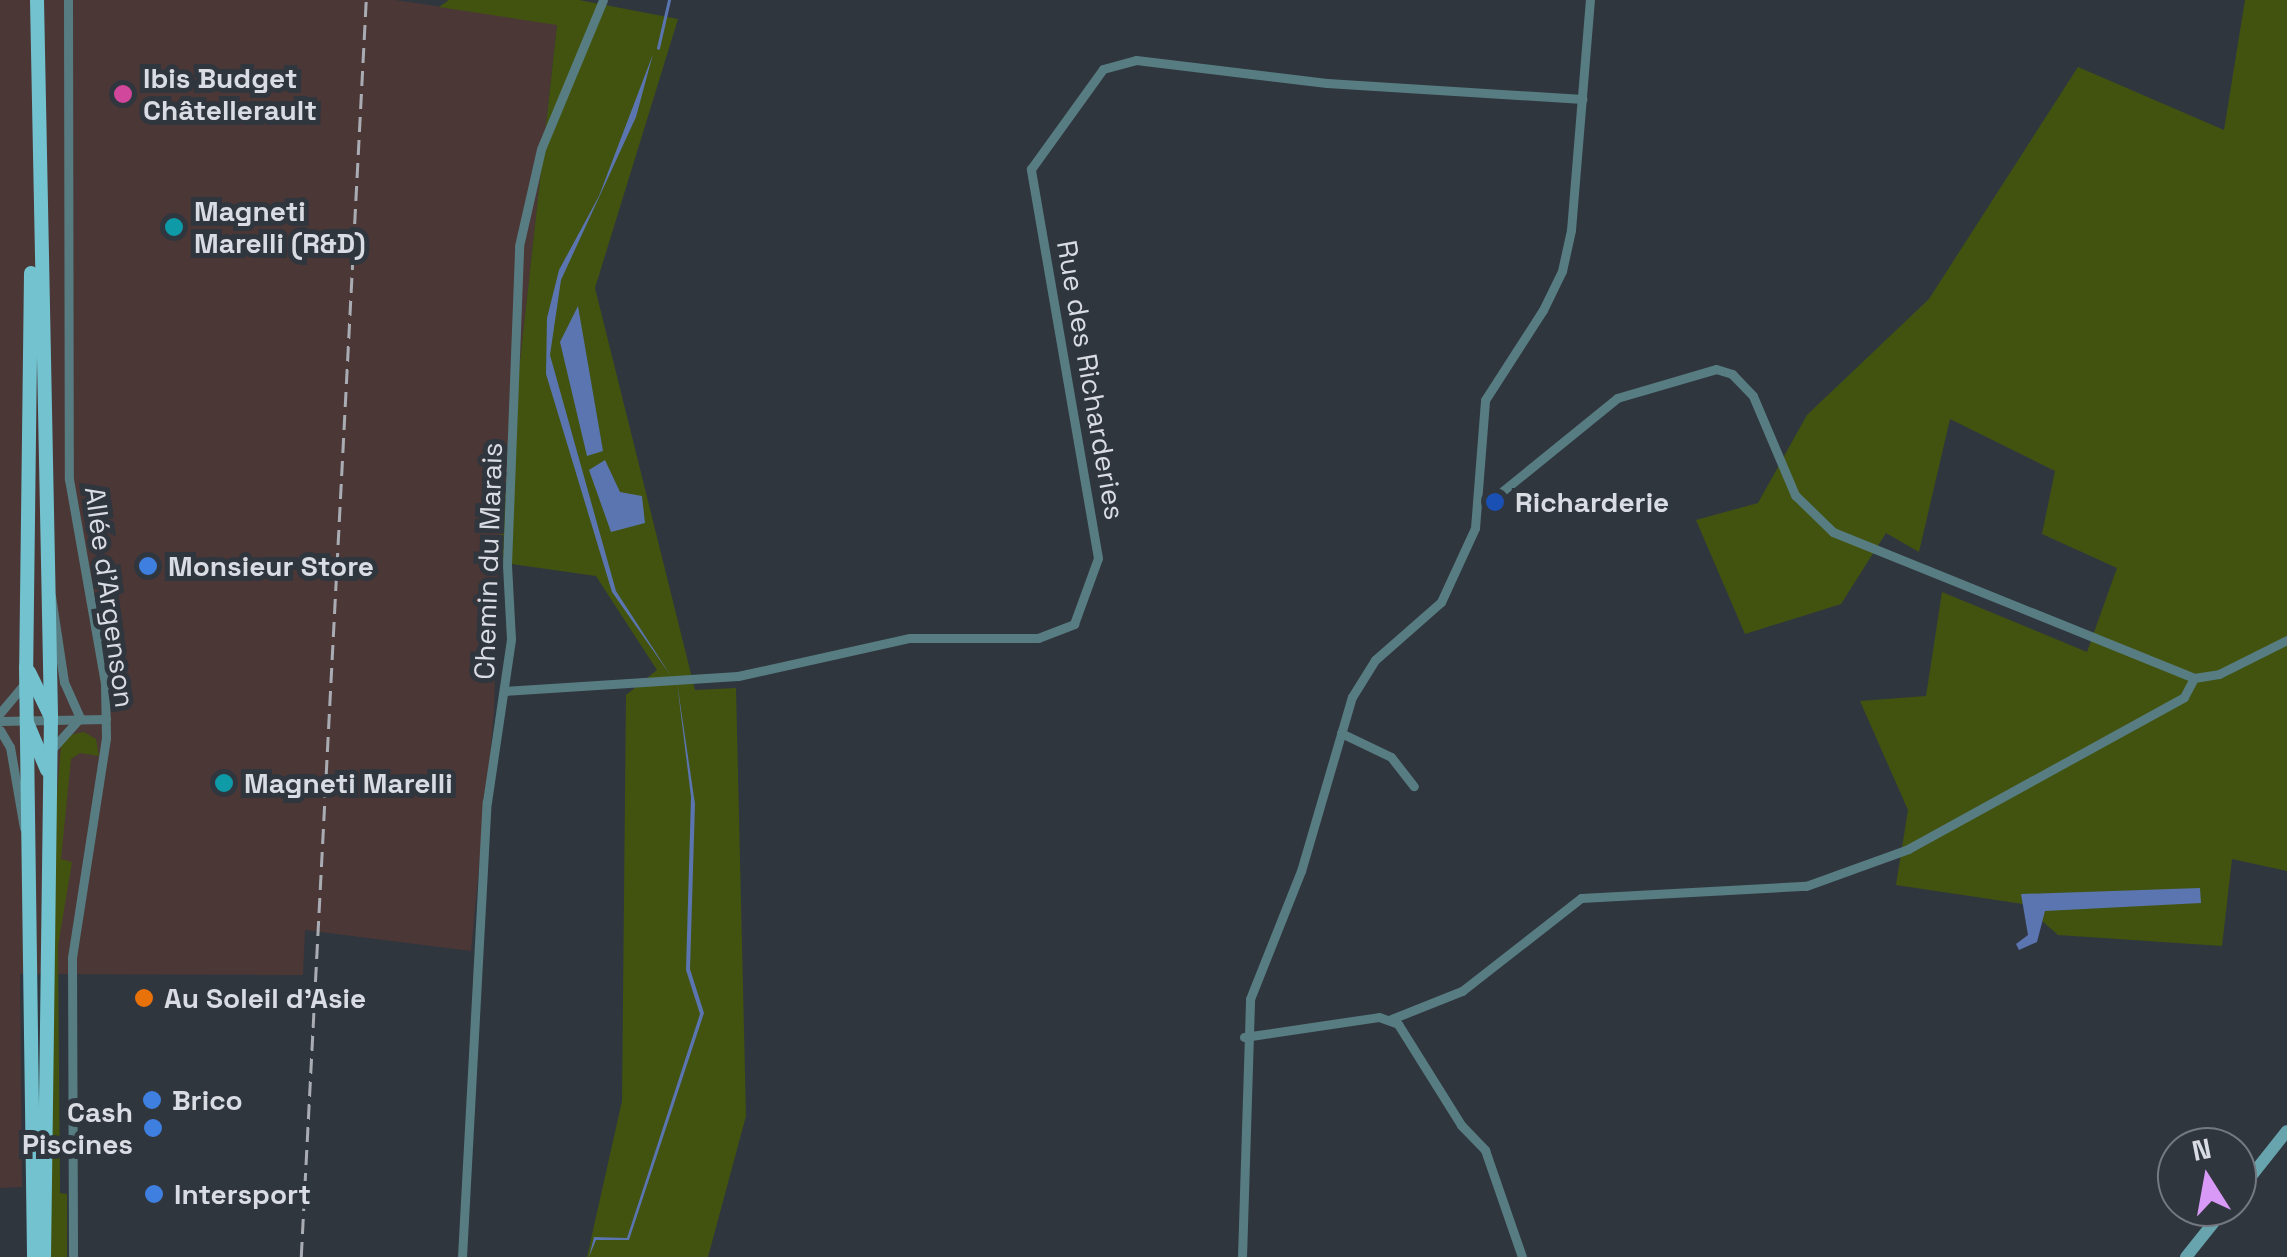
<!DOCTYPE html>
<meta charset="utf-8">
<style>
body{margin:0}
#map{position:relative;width:2287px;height:1257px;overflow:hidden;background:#30363e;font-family:"Space Grotesk",sans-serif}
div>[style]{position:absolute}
.industrial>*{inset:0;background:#4c3737}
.green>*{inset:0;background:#425310}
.water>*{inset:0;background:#5a75af}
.stream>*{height:2.5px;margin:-1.25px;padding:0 1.25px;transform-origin:1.25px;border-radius:1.25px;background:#5a75af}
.street>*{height:9px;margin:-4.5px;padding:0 4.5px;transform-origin:4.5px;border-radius:4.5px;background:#577d82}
.secondary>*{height:12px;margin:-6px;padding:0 6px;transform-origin:6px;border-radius:6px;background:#67a4ad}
.primary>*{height:14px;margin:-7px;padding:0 7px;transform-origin:7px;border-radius:7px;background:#72c3cf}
.rail>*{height:2.5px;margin-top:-1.25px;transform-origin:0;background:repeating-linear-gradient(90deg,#a9acb3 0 15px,transparent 0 23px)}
.dots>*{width:28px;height:28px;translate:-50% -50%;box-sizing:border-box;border:5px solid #30363e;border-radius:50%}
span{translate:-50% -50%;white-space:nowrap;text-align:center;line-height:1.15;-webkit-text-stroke:10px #30363e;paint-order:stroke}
.poi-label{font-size:28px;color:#d9dce2;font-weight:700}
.left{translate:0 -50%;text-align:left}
.right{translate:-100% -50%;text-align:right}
.street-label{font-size:28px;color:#d9dce2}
.north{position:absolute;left:2157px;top:1127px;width:100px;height:100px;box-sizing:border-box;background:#30363e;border:2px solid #747880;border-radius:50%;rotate:349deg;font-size:28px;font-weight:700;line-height:40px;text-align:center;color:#d9dce2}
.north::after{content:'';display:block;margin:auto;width:35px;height:45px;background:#d99af7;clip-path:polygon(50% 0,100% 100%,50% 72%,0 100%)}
</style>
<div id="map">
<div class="industrial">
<div style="clip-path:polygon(0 0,395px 0,557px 24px,498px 562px,494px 712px,471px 951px,305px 930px,303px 975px,20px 974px,22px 1187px,0 1188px)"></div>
</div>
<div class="green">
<div style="clip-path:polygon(449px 0,579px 0,678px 19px,595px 288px,695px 690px,736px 688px,746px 1116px,708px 1257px,587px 1257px,622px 1101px,626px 695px,657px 670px,596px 576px,498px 562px,557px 25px,439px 7px)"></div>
<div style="clip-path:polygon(2245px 0,2287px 0,2287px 871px,2232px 859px,2222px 946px,2058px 935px,2023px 904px,1896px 885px,1908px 810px,1860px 701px,1926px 696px,1942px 592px,2087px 652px,2117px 568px,2042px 534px,2055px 471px,1950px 419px,1919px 552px,1886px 533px,1841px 604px,1745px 634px,1696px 520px,1758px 503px,1807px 415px,1929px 299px,2078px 67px,2224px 130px)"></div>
<div style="clip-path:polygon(84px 732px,96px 739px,99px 756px,80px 753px,71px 759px,61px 859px,72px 862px,58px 946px,60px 1193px,67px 1194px,67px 1257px,48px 1257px,56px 807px,61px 746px,69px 735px)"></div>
</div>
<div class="water">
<div style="clip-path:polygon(653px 54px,636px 117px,561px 280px,550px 355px,616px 591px,671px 676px,612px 592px,546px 374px,547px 318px,559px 270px,599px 196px)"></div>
<div style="clip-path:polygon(578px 306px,603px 451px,587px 456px,560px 342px)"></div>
<div style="clip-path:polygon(605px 460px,620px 492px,642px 496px,645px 523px,611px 532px,589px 470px)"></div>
<div style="clip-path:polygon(677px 682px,695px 804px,690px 969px,704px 1013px,629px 1240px,596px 1240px,589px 1257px,594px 1237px,627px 1238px,700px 1014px,686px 970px,691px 797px)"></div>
<div style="clip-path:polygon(2200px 888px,2201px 903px,2045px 911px,2037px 942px,2019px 950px,2016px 944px,2028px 935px,2021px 894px)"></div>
</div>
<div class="stream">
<div style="left:658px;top:48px;width:49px;rotate:-77.1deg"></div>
</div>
<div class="street">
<div style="left:68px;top:0;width:479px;rotate:89.9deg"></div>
<div style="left:69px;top:479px;width:208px;rotate:80deg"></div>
<div style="left:105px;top:684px;width:54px;rotate:88.9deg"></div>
<div style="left:106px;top:738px;width:223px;rotate:98.8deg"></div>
<div style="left:72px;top:958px;width:299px;rotate:89.8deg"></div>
<div style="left:1481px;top:502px;width:20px;rotate:-24deg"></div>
<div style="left:1499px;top:494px;width:152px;rotate:-39.1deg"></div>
<div style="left:1617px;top:398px;width:103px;rotate:-16.3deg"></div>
<div style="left:1716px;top:369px;width:17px;rotate:17deg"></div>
<div style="left:1732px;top:374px;width:30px;rotate:46deg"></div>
<div style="left:1753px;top:396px;width:108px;rotate:67deg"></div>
<div style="left:1795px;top:495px;width:53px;rotate:44.2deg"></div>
<div style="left:1833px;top:532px;width:389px;rotate:22deg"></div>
<div style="left:2194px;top:678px;width:25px;rotate:-9deg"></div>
<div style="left:2219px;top:674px;width:76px;rotate:-26.6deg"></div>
<div style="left:51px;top:596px;width:87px;rotate:81.4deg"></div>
<div style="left:64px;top:682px;width:39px;rotate:66deg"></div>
<div style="left:505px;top:691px;width:233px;rotate:-3.7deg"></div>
<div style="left:738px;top:676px;width:176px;rotate:-12.5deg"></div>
<div style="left:910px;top:638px;width:128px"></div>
<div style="left:1038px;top:638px;width:39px;rotate:-21deg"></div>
<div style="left:1074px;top:624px;width:70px;rotate:-70deg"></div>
<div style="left:1098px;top:558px;width:395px;rotate:-99.8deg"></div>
<div style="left:1031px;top:169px;width:123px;rotate:-54.2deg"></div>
<div style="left:1103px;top:69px;width:34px;rotate:-15deg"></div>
<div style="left:1136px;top:60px;width:192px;rotate:6.9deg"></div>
<div style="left:1327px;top:83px;width:256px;rotate:3.6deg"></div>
<div style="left:0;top:713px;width:40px;rotate:-50deg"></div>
<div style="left:0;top:721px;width:106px;rotate:-1.1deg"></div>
<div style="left:0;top:730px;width:20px;rotate:60deg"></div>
<div style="left:10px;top:747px;width:82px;rotate:80.2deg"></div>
<div style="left:1341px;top:733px;width:55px;rotate:25.6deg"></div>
<div style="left:1391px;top:757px;width:37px;rotate:52deg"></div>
<div style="left:52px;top:749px;width:42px;rotate:-47.9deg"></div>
<div style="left:1389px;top:1020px;width:79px;rotate:-21.7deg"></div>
<div style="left:1462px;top:991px;width:151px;rotate:-38deg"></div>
<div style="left:1581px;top:898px;width:225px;rotate:-3.1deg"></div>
<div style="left:1806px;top:886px;width:109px;rotate:-19.9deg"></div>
<div style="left:1908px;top:849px;width:315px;rotate:-28.8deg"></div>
<div style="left:2184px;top:697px;width:21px;rotate:-62deg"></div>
<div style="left:1244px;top:1037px;width:136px;rotate:-8.4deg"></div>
<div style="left:1379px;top:1017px;width:20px;rotate:20deg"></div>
<div style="left:1398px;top:1024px;width:119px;rotate:58deg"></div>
<div style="left:1461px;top:1125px;width:35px;rotate:46deg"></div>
<div style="left:1485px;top:1150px;width:113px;rotate:70.9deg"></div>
<div style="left:462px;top:1257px;width:456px;rotate:-86.9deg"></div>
<div style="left:487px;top:802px;width:165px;rotate:-81.6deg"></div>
<div style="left:511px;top:639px;width:75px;rotate:-93.1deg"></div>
<div style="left:507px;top:564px;width:318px;rotate:-87.8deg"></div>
<div style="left:519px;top:246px;width:99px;rotate:-77.2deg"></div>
<div style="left:541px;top:149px;width:161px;rotate:-67.4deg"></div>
<div style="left:1242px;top:1257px;width:258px;rotate:-88.2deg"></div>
<div style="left:1250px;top:999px;width:138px;rotate:-68.3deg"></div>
<div style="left:1301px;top:871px;width:181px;rotate:-73.7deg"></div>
<div style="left:1352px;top:697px;width:44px;rotate:-58.1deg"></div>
<div style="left:1375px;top:660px;width:88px;rotate:-41.3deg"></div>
<div style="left:1441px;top:602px;width:81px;rotate:-65.3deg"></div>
<div style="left:1475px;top:528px;width:128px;rotate:-85.5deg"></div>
<div style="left:1485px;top:400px;width:107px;rotate:-57.2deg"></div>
<div style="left:1543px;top:310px;width:43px;rotate:-64deg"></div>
<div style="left:1562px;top:271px;width:42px;rotate:-77.6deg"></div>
<div style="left:1571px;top:230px;width:231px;rotate:-85.3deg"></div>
</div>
<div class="secondary">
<div style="left:2237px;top:1194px;width:80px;rotate:-51.6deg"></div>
<div style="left:2186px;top:1257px;width:64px;rotate:-51.3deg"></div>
</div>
<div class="primary">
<div style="left:37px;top:0;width:716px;rotate:88.88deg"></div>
<div style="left:51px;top:716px;width:541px;rotate:90.74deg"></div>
<div style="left:31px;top:273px;width:394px;rotate:90.7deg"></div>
<div style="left:26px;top:667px;width:590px;rotate:89.22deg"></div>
<div style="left:29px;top:672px;width:48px;rotate:64deg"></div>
<div style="left:28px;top:725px;width:49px;rotate:67.1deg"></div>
</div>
<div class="rail">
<div style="left:301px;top:1257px;width:1259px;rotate:-87.04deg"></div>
</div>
<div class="dots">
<div style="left:123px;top:94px;background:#d1479c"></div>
<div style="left:174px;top:227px;background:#0f9aa8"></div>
<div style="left:1495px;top:502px;background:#1a4fb4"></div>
<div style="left:148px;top:566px;background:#3f7fe0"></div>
<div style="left:224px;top:783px;background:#0f9aa8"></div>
<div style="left:144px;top:998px;background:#e8710a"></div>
<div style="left:152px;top:1100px;background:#3f7fe0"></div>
<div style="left:153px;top:1128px;background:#3f7fe0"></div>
<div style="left:154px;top:1194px;background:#3f7fe0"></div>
</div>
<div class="poi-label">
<span class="left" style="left:143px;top:94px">Ibis Budget<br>Châtellerault</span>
<span class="left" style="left:194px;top:227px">Magneti<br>Marelli (R&amp;D)</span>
<span class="left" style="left:1515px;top:502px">Richarderie</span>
<span class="left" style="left:168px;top:566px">Monsieur Store</span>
<span class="left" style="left:244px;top:783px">Magneti Marelli</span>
<span class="left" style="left:164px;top:998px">Au Soleil d'Asie</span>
<span class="left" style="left:172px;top:1100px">Brico</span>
<span class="right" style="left:133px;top:1128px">Cash<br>Piscines</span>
<span class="left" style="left:174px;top:1194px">Intersport</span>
</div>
<div class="street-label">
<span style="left:1091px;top:380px;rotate:80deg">Rue des Richarderies</span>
<span style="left:488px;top:561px;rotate:-88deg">Chemin du Marais</span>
<span style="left:110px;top:597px;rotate:82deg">Allée d’Argenson</span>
</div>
<div class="north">N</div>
</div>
